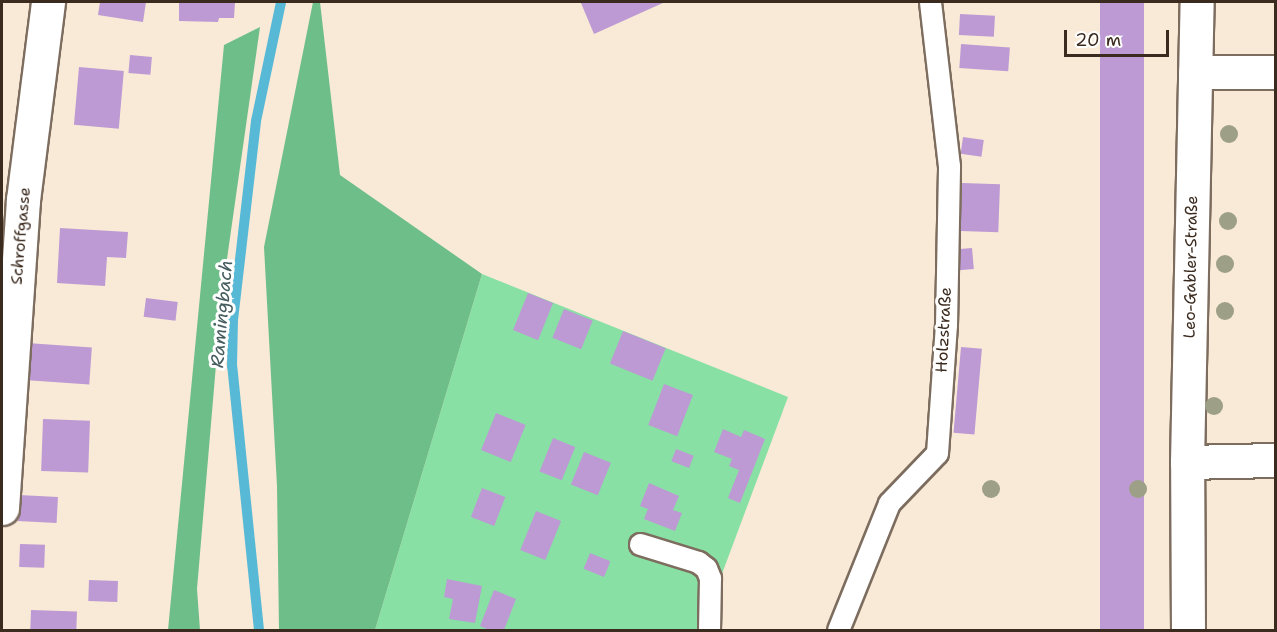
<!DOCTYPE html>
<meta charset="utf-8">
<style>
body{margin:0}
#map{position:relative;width:1277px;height:632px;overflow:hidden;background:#f8ead7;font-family:"Shantell Sans",sans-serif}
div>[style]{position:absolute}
.green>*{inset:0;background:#88e0a4}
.forest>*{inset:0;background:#6ebe8a}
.stream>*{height:10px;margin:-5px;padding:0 5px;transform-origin:5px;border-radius:5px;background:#57b9d6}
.building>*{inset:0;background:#bd9ad3;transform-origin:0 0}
.roads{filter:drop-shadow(2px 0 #7d6d5f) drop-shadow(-2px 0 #7d6d5f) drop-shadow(0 2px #7d6d5f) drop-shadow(0 -2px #7d6d5f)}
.lane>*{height:21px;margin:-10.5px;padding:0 10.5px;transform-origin:10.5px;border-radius:10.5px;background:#fff}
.street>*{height:33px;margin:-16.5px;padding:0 16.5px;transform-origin:16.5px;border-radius:16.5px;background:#fff}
.trees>*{width:18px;height:18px;margin:-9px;border-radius:50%;background:#9d9f87}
span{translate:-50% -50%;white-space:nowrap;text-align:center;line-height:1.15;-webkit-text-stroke:6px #fff;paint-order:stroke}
.street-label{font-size:16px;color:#3b2a1e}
.water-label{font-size:18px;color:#455c5e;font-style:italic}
.frame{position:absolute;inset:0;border:3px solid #3b2a1e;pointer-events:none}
.scale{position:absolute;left:1064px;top:30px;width:105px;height:27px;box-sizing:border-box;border:3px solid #3b2a1e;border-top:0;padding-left:8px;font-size:18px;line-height:21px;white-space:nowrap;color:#3b2a1e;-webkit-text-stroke:4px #fff;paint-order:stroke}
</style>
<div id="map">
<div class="green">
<div style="clip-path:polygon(482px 274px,788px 397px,701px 630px,375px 630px)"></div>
</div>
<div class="forest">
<div style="clip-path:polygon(313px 2px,320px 2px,340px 175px,482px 274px,375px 630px,279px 630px,277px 486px,264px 247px)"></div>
<div style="clip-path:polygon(260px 27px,222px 294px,197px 589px,200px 630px,168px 630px,224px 45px)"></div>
</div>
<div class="stream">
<div style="left:259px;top:630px;width:265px;rotate:-95.8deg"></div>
<div style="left:232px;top:366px;width:46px;rotate:-88.8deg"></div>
<div style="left:233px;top:320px;width:200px;rotate:-83.4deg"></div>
<div style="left:256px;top:121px;width:122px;rotate:-78.1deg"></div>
</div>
<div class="building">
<div style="clip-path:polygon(100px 2px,146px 2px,143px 22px,98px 15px)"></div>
<div style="clip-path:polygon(179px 2px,235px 2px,234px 18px,219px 18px,218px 22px,179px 21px)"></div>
<div style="clip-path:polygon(585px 2px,665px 2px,594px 34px,581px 3px)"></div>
<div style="left:1100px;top:2px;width:44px;height:630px"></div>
<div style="left:960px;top:14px;width:35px;height:21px;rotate:3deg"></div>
<div style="left:961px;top:44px;width:49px;height:24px;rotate:4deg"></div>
<div style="left:130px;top:55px;width:22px;height:18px;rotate:5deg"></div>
<div style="left:79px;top:67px;width:45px;height:58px;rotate:5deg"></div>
<div style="left:963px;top:137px;width:21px;height:17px;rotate:8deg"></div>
<div style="left:962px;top:183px;width:38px;height:48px;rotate:2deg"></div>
<div style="clip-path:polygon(60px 228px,128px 232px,126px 258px,107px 257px,105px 286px,57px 283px)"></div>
<div style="left:972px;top:248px;width:21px;height:15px;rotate:85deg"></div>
<div style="left:528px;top:293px;width:27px;height:40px;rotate:22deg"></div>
<div style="left:146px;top:298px;width:32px;height:19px;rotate:7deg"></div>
<div style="left:564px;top:309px;width:31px;height:31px;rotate:22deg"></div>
<div style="left:623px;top:331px;width:46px;height:35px;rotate:22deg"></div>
<div style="left:27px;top:343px;width:65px;height:37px;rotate:4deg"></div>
<div style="left:961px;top:347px;width:21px;height:86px;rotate:5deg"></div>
<div style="left:664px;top:384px;width:31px;height:44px;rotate:21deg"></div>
<div style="left:496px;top:413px;width:32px;height:40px;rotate:22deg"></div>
<div style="left:43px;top:419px;width:47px;height:52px;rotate:2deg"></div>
<div style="clip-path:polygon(723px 429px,741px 437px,744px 430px,765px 439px,740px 503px,728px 498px,739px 470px,729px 466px,732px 459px,714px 452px)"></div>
<div style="left:553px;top:438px;width:24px;height:36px;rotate:22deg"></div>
<div style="left:676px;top:449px;width:19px;height:13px;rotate:21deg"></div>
<div style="left:584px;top:452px;width:29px;height:35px;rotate:22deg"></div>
<div style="clip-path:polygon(649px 483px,679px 496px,673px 510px,682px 513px,675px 531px,644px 519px,648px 509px,640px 506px)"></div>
<div style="left:482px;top:488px;width:25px;height:31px;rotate:21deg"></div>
<div style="left:19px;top:495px;width:39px;height:26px;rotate:3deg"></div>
<div style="left:536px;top:511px;width:27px;height:42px;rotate:22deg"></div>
<div style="left:20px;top:544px;width:25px;height:23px;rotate:2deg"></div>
<div style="left:590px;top:553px;width:22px;height:17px;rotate:22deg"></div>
<div style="clip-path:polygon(447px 579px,482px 586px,475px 623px,449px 619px,453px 599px,444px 597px)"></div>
<div style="left:89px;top:580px;width:29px;height:21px;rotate:2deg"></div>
<div style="clip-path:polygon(494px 590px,516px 599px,504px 630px,489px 630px,480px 626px)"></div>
<div style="left:31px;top:610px;width:46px;height:20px;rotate:2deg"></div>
</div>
<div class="roads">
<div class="lane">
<div style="left:640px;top:544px;width:61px;rotate:17.2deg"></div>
<div style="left:698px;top:562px;width:10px;rotate:37deg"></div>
<div style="left:706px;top:568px;width:11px;rotate:68deg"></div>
<div style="left:710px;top:578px;width:52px;rotate:91.1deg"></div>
<div style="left:838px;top:630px;width:137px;rotate:-68.1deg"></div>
<div style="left:889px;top:503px;width:69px;rotate:-46.2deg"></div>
<div style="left:937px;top:453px;width:128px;rotate:-86deg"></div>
<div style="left:946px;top:325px;width:159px;rotate:-88.9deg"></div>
<div style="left:949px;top:166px;width:165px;rotate:-96.6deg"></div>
</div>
<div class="street">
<div style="left:1195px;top:72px;width:81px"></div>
<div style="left:1187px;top:462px;width:89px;rotate:-1.3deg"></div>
<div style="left:2px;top:508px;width:309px;rotate:-86.1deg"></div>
<div style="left:23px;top:200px;width:200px;rotate:-82.8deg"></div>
<div style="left:1188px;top:630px;width:168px;rotate:-90.3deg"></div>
<div style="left:1187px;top:462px;width:460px;rotate:-88.8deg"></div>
</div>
</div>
<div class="trees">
<div style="left:1229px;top:134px"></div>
<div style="left:1228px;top:221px"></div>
<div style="left:1225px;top:264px"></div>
<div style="left:1225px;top:311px"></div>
<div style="left:1214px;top:406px"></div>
<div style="left:991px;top:489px"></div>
<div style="left:1138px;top:489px"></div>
</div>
<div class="street-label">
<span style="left:21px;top:236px;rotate:-85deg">Schroffgasse</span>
<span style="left:1191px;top:267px;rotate:-89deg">Leo-Gabler-Straße</span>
<span style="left:944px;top:330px;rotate:-87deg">Holzstraße</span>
</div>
<div class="water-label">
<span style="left:222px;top:314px;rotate:-85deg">Ramingbach</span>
</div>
<div class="frame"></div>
<div class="scale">20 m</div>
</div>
